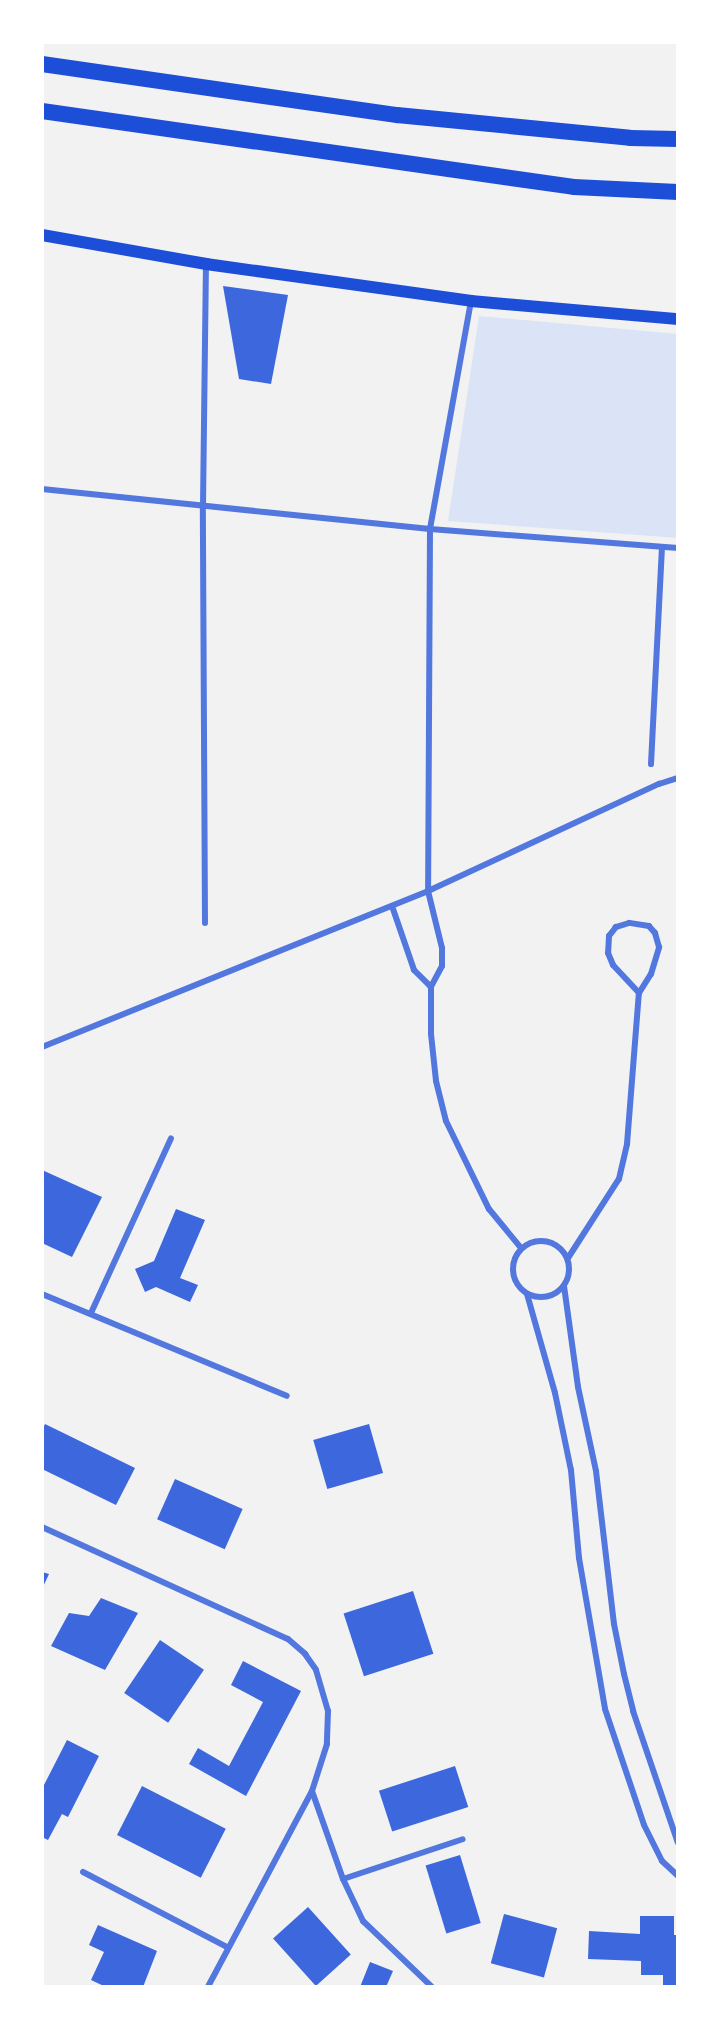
<!DOCTYPE html>
<style>
body{margin:0}
#map{position:relative;width:720px;height:2029px;overflow:hidden;background:#f2f2f2;font-family:"Titillium Web",sans-serif}
div>[style]{position:absolute}
.green>*{inset:0;background:#dbe4f7}
.building>*{inset:0;background:#3d67dc;transform-origin:0 0}
.minor>*{height:6px;margin:-3px;padding:0 3px;transform-origin:3px;border-radius:3px;background:#5277de}
.minor>.ring{margin:-3px;padding:0;box-sizing:content-box;background:none;border:6px solid #5277de;border-radius:50%}
.secondary>*{height:12px;margin:-6px;padding:0 6px;transform-origin:6px;border-radius:6px;background:#1d4ed8}
.trunk>*{height:16px;margin:-8px;padding:0 8px;transform-origin:8px;border-radius:8px;background:#1d4ed8}
span{translate:-50% -50%;white-space:nowrap;text-align:center;line-height:1.15;-webkit-text-stroke:5px #fff;paint-order:stroke}
.frame{position:absolute;inset:0;border:44px solid #fff;pointer-events:none}
</style>
<div id="map">
<div class="green">
<div style="clip-path:polygon(479px 316px,678px 334px,678px 538px,448px 521px)"></div>
</div>
<div class="building">
<div style="clip-path:polygon(223px 286px,288px 295px,271px 384px,239px 379px)"></div>
<div style="clip-path:polygon(42px 1170px,102px 1197px,72px 1257px,42px 1243px)"></div>
<div style="clip-path:polygon(176px 1209px,205px 1220px,180px 1278px,198px 1285px,190px 1302px,156px 1287px,145px 1292px,135px 1269px,154px 1261px)"></div>
<div style="clip-path:polygon(45px 1424px,135px 1468px,116px 1505px,42px 1469px,42px 1431px)"></div>
<div style="left:369px;top:1424px;width:51px;height:58px;rotate:74deg"></div>
<div style="left:175px;top:1479px;width:74px;height:44px;rotate:24deg"></div>
<div style="clip-path:polygon(42px 1572px,49px 1574px,42px 1589px)"></div>
<div style="left:413px;top:1591px;width:66px;height:73px;rotate:72deg"></div>
<div style="clip-path:polygon(101px 1598px,138px 1613px,105px 1670px,51px 1646px,69px 1613px,89px 1616px)"></div>
<div style="left:160px;top:1640px;width:53px;height:64px;rotate:34deg"></div>
<div style="clip-path:polygon(243px 1661px,301px 1691px,246px 1796px,189px 1764px,198px 1748px,229px 1766px,263px 1702px,231px 1685px)"></div>
<div style="clip-path:polygon(67px 1740px,99px 1756px,68px 1817px,62px 1814px,48px 1840px,42px 1837px,42px 1784px,44px 1785px)"></div>
<div style="left:455px;top:1766px;width:43px;height:80px;rotate:72deg"></div>
<div style="left:142px;top:1786px;width:94px;height:55px;rotate:27deg"></div>
<div style="left:460px;top:1855px;width:71px;height:36px;rotate:73deg"></div>
<div style="left:308px;top:1907px;width:64px;height:47px;rotate:48deg"></div>
<div style="left:504px;top:1914px;width:55px;height:51px;rotate:15deg"></div>
<div style="clip-path:polygon(640px 1916px,674px 1916px,674px 1935px,678px 1935px,678px 1985px,663px 1985px,663px 1975px,641px 1975px,641px 1961px,588px 1959px,589px 1931px,640px 1934px)"></div>
<div style="clip-path:polygon(98px 1925px,157px 1951px,143px 1987px,106px 1987px,91px 1980px,104px 1952px,89px 1945px)"></div>
<div style="clip-path:polygon(370px 1962px,393px 1971px,386px 1987px,360px 1987px)"></div>
</div>
<div class="minor">
<div style="left:471px;top:301px;width:232px;rotate:100.2deg"></div>
<div style="left:430px;top:529px;width:362px;rotate:90.3deg"></div>
<div style="left:428px;top:891px;width:59px;rotate:76.2deg"></div>
<div style="left:442px;top:948px;width:18px;rotate:90deg"></div>
<div style="left:442px;top:966px;width:24px;rotate:118deg"></div>
<div style="left:431px;top:987px;width:47px;rotate:90deg"></div>
<div style="left:431px;top:1034px;width:47px;rotate:83.9deg"></div>
<div style="left:436px;top:1081px;width:41px;rotate:76deg"></div>
<div style="left:446px;top:1121px;width:98px;rotate:64deg"></div>
<div style="left:489px;top:1209px;width:50px;rotate:50.6deg"></div>
<div style="left:42px;top:489px;width:390px;rotate:5.9deg"></div>
<div style="left:430px;top:529px;width:249px;rotate:4.4deg"></div>
<div style="left:651px;top:764px;width:216px;rotate:-87.1deg"></div>
<div style="left:392px;top:906px;width:68px;rotate:71deg"></div>
<div style="left:414px;top:970px;width:24px;rotate:45deg"></div>
<div style="left:205px;top:923px;width:417px;rotate:-90.3deg"></div>
<div style="left:203px;top:506px;width:242px;rotate:-89.3deg"></div>
<div style="left:42px;top:1047px;width:416px;rotate:-22deg"></div>
<div style="left:428px;top:891px;width:255px;rotate:-24.9deg"></div>
<div style="left:659px;top:784px;width:20px;rotate:-18deg"></div>
<div class="ring" style="left:513px;top:1241px;width:50px;height:50px"></div>
<div style="left:568px;top:1258px;width:94px;rotate:-57.2deg"></div>
<div style="left:619px;top:1179px;width:36px;rotate:-77deg"></div>
<div style="left:627px;top:1144px;width:151px;rotate:-85.5deg"></div>
<div style="left:639px;top:993px;width:22px;rotate:-58deg"></div>
<div style="left:651px;top:974px;width:28px;rotate:-73deg"></div>
<div style="left:659px;top:947px;width:15px;rotate:-106deg"></div>
<div style="left:655px;top:933px;width:9px;rotate:-131deg"></div>
<div style="left:649px;top:926px;width:20px;rotate:-171deg"></div>
<div style="left:629px;top:923px;width:14px;rotate:163deg"></div>
<div style="left:616px;top:927px;width:11px;rotate:128deg"></div>
<div style="left:609px;top:936px;width:17px;rotate:93deg"></div>
<div style="left:608px;top:953px;width:13px;rotate:67deg"></div>
<div style="left:613px;top:965px;width:38px;rotate:47deg"></div>
<div style="left:564px;top:1286px;width:102px;rotate:82.1deg"></div>
<div style="left:578px;top:1387px;width:86px;rotate:77.9deg"></div>
<div style="left:596px;top:1471px;width:154px;rotate:83.3deg"></div>
<div style="left:614px;top:1624px;width:51px;rotate:78.7deg"></div>
<div style="left:624px;top:1674px;width:38px;rotate:76deg"></div>
<div style="left:633px;top:1711px;width:139px;rotate:71.2deg"></div>
<div style="left:42px;top:1294px;width:265px;rotate:22.6deg"></div>
<div style="left:527px;top:1294px;width:103px;rotate:74.2deg"></div>
<div style="left:555px;top:1393px;width:79px;rotate:78.3deg"></div>
<div style="left:571px;top:1470px;width:88px;rotate:84.8deg"></div>
<div style="left:579px;top:1558px;width:153px;rotate:80.2deg"></div>
<div style="left:605px;top:1709px;width:122px;rotate:71.4deg"></div>
<div style="left:644px;top:1825px;width:40px;rotate:63.4deg"></div>
<div style="left:662px;top:1861px;width:22px;rotate:43deg"></div>
<div style="left:91px;top:1313px;width:192px;rotate:-65.4deg"></div>
<div style="left:42px;top:1527px;width:270px;rotate:24.5deg"></div>
<div style="left:288px;top:1639px;width:23px;rotate:41deg"></div>
<div style="left:305px;top:1654px;width:19px;rotate:55deg"></div>
<div style="left:316px;top:1670px;width:43px;rotate:73.7deg"></div>
<div style="left:328px;top:1711px;width:33px;rotate:92deg"></div>
<div style="left:327px;top:1744px;width:49px;rotate:107.7deg"></div>
<div style="left:312px;top:1791px;width:222px;rotate:118deg"></div>
<div style="left:312px;top:1791px;width:93px;rotate:70.6deg"></div>
<div style="left:343px;top:1879px;width:47px;rotate:64.5deg"></div>
<div style="left:363px;top:1921px;width:95px;rotate:43.7deg"></div>
<div style="left:83px;top:1872px;width:162px;rotate:27.5deg"></div>
<div style="left:343px;top:1879px;width:126px;rotate:-18.4deg"></div>
</div>
<div class="secondary">
<div style="left:42px;top:235px;width:167px;rotate:10deg"></div>
<div style="left:206px;top:264px;width:268px;rotate:7.9deg"></div>
<div style="left:471px;top:301px;width:208px;rotate:5deg"></div>
</div>
<div class="trunk">
<div style="left:42px;top:64px;width:359px;rotate:8.2deg"></div>
<div style="left:397px;top:115px;width:234px;rotate:5.6deg"></div>
<div style="left:630px;top:138px;width:48px;rotate:1.2deg"></div>
<div style="left:42px;top:111px;width:537px;rotate:8.13deg"></div>
<div style="left:574px;top:187px;width:104px;rotate:2.8deg"></div>
</div>
<div class="frame"></div>
</div>
